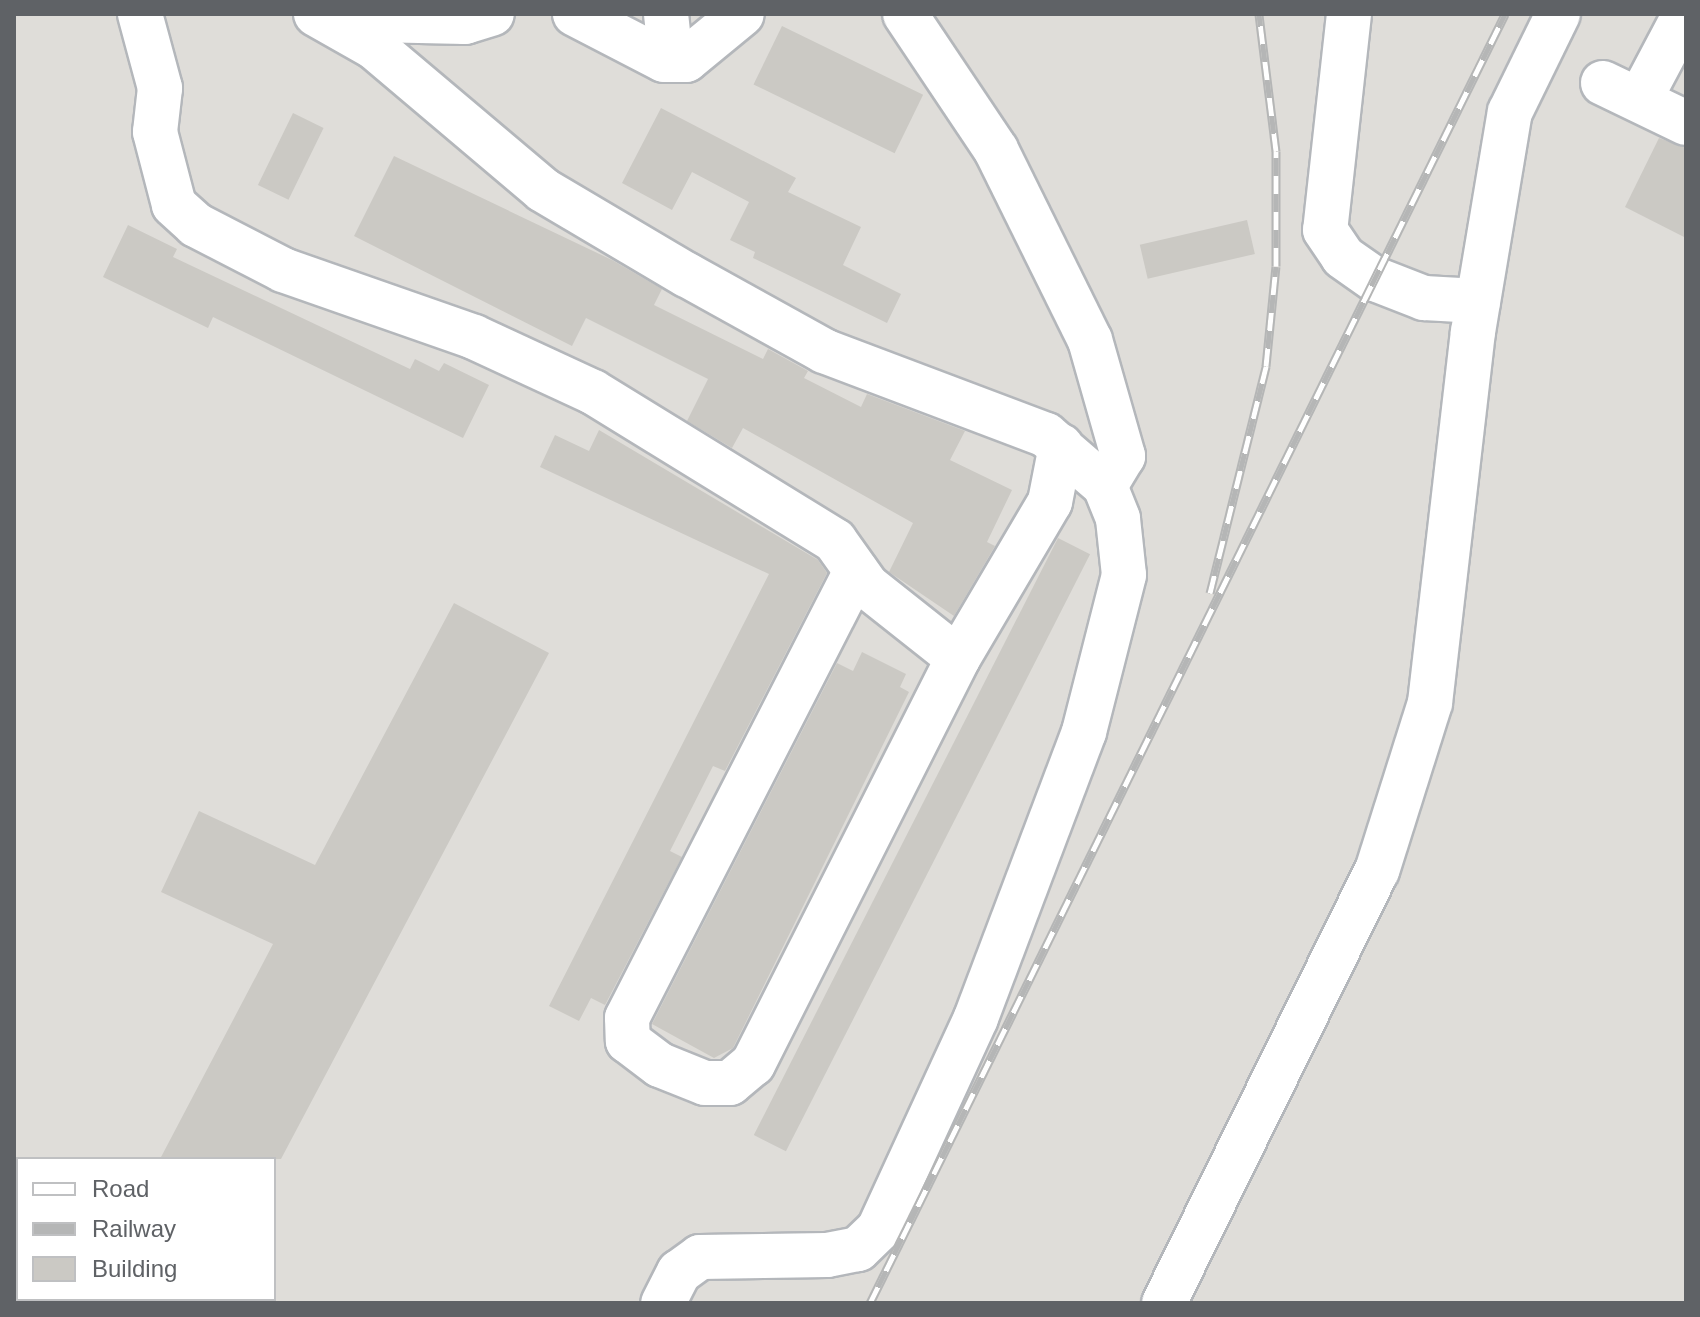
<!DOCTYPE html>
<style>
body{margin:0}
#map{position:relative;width:1700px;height:1317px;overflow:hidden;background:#efeee7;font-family:Helvetica,sans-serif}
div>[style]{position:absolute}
.industrial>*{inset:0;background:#dfddd9}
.building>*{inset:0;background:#cbc9c4;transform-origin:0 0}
.roads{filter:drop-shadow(2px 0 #b4b7bb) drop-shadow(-2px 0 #b4b7bb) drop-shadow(0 2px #b4b7bb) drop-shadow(0 -2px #b4b7bb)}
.minor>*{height:44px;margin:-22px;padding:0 22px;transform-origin:22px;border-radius:22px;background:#fff}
.rail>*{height:9px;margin-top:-4.5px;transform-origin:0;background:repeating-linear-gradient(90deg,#fff 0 18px,#b5b6b6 0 36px);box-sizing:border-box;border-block:2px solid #b5b6b6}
span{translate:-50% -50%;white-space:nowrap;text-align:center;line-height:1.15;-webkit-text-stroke:6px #fff;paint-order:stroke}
.frame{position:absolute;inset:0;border:16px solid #5f6266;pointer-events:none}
.legend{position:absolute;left:16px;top:1157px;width:260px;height:144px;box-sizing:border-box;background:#fff;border:2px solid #bfc0c2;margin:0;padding:10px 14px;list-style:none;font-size:24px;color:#5f6266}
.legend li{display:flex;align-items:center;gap:16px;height:40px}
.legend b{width:40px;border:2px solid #bfc0c2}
</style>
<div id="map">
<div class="industrial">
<div style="clip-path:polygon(evenodd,14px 14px,1686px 14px,1686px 1303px,14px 1303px,14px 14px,18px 1159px,274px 1159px,274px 1299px,18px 1299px,18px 1159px)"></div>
</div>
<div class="building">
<div style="left:782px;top:26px;width:157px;height:65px;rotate:26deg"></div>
<div style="clip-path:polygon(661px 108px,796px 178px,788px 192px,861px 227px,843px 265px,901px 294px,887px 323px,753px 258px,755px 252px,730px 240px,749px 202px,692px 172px,672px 210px,622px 183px)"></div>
<div style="left:293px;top:113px;width:34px;height:80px;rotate:26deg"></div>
<div style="clip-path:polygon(1659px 138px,1686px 148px,1686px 238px,1625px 207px)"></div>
<div style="clip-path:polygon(394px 156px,612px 260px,662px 289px,654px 305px,763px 359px,768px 349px,808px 371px,804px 378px,861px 407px,867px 394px,965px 431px,950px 460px,1012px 490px,987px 542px,995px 546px,954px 616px,889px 572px,913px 523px,743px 428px,732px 448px,687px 421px,708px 379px,586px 318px,572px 346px,354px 236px)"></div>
<div style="left:1247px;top:220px;width:35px;height:110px;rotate:77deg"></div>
<div style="clip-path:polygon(128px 225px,177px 249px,173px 257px,410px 369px,415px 359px,439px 371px,444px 363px,489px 385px,463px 438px,213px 317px,208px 328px,103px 277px)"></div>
<div style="clip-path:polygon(599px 430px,818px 560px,827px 573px,725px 771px,713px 766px,670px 851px,682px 857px,605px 1005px,591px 998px,579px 1021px,549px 1006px,769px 574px,540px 467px,555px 435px,589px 451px)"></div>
<div style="left:1058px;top:538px;width:36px;height:670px;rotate:27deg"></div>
<div style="clip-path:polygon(454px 603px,549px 653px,281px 1159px,160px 1159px,273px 944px,161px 892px,199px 811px,315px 865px)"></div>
<div style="clip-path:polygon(862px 652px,906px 674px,900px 687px,909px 692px,733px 1048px,714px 1058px,652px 1024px,837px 663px,853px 671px)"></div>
</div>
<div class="roads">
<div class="minor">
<div style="left:140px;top:14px;width:77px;rotate:74.9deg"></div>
<div style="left:160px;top:88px;width:44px;rotate:96.5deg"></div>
<div style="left:155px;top:132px;width:75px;rotate:75.4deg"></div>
<div style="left:174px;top:205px;width:30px;rotate:42deg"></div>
<div style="left:196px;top:225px;width:98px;rotate:27.3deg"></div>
<div style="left:283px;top:270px;width:202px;rotate:19.3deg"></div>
<div style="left:474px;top:337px;width:131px;rotate:24.8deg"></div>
<div style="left:593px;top:392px;width:284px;rotate:31.6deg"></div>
<div style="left:835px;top:541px;width:55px;rotate:54.6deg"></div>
<div style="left:867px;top:586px;width:116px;rotate:38.4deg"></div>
<div style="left:316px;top:14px;width:67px;rotate:29.6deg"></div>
<div style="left:374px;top:47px;width:221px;rotate:40.2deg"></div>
<div style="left:543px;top:190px;width:167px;rotate:30.6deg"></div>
<div style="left:687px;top:275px;width:157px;rotate:29deg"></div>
<div style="left:824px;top:351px;width:237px;rotate:20.7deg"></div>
<div style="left:1046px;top:435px;width:78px;rotate:40.8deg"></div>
<div style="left:1105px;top:486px;width:35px;rotate:68deg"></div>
<div style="left:1118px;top:519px;width:56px;rotate:83.9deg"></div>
<div style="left:1124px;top:575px;width:162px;rotate:104.3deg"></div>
<div style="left:1084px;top:732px;width:306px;rotate:110.7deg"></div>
<div style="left:976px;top:1018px;width:232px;rotate:114.7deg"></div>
<div style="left:879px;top:1229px;width:29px;rotate:136deg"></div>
<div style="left:858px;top:1249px;width:32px;rotate:169deg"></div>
<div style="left:827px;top:1255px;width:127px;rotate:179.1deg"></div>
<div style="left:700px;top:1257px;width:26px;rotate:144deg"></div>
<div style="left:679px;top:1272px;width:35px;rotate:117deg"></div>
<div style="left:575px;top:14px;width:100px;rotate:27.3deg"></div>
<div style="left:664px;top:60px;width:22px"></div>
<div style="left:686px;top:60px;width:72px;rotate:-39.4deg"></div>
<div style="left:666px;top:14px;width:46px;rotate:83.8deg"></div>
<div style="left:905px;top:14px;width:164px;rotate:56.2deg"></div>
<div style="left:996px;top:150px;width:212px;rotate:63.7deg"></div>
<div style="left:1090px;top:340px;width:121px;rotate:74.1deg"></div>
<div style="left:1123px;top:456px;width:35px;rotate:121deg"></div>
<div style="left:1349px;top:14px;width:217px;rotate:96.3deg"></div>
<div style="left:1325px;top:230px;width:32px;rotate:56deg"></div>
<div style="left:1343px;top:257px;width:39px;rotate:35deg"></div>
<div style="left:1375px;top:279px;width:53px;rotate:21.2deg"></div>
<div style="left:1424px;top:298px;width:54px;rotate:3.2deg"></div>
<div style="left:328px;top:19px;width:137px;rotate:1.3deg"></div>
<div style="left:465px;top:22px;width:28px;rotate:-17deg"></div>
<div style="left:1603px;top:83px;width:92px;rotate:25.7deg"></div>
<div style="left:1640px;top:99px;width:96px;rotate:-62.1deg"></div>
<div style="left:856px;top:571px;width:502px;rotate:117.13deg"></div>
<div style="left:627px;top:1018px;width:23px;rotate:88deg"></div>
<div style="left:628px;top:1041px;width:40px;rotate:37deg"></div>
<div style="left:660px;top:1065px;width:48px;rotate:21.8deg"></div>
<div style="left:705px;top:1083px;width:25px"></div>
<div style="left:730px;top:1083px;width:30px;rotate:-40deg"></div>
<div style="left:753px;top:1064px;width:455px;rotate:-63.2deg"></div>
<div style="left:958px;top:658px;width:181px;rotate:-59.5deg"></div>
<div style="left:1050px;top:502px;width:57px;rotate:-78.9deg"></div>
<div style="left:14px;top:1225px;width:6px;rotate:45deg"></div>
<div style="left:1164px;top:1303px;width:482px;rotate:-63.8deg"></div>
<div style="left:1377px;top:871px;width:176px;rotate:-72.5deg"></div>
<div style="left:1430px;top:703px;width:373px;rotate:-83.4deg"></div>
<div style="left:1473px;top:332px;width:223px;rotate:-80.5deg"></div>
<div style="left:1510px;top:112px;width:109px;rotate:-63.9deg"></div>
</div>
</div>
<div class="rail">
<div style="left:1210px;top:593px;width:234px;rotate:-76.1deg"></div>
<div style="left:1266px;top:366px;width:100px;rotate:-84.3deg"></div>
<div style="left:1276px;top:266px;width:115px;rotate:-90deg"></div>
<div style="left:1276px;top:151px;width:138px;rotate:-97.1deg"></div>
<div style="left:870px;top:1303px;width:1437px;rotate:-63.77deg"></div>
</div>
<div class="frame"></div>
<ul class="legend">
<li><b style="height:10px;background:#fff"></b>Road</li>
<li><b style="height:10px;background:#b5b6b6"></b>Railway</li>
<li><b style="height:22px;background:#cbc9c4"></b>Building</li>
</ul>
</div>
